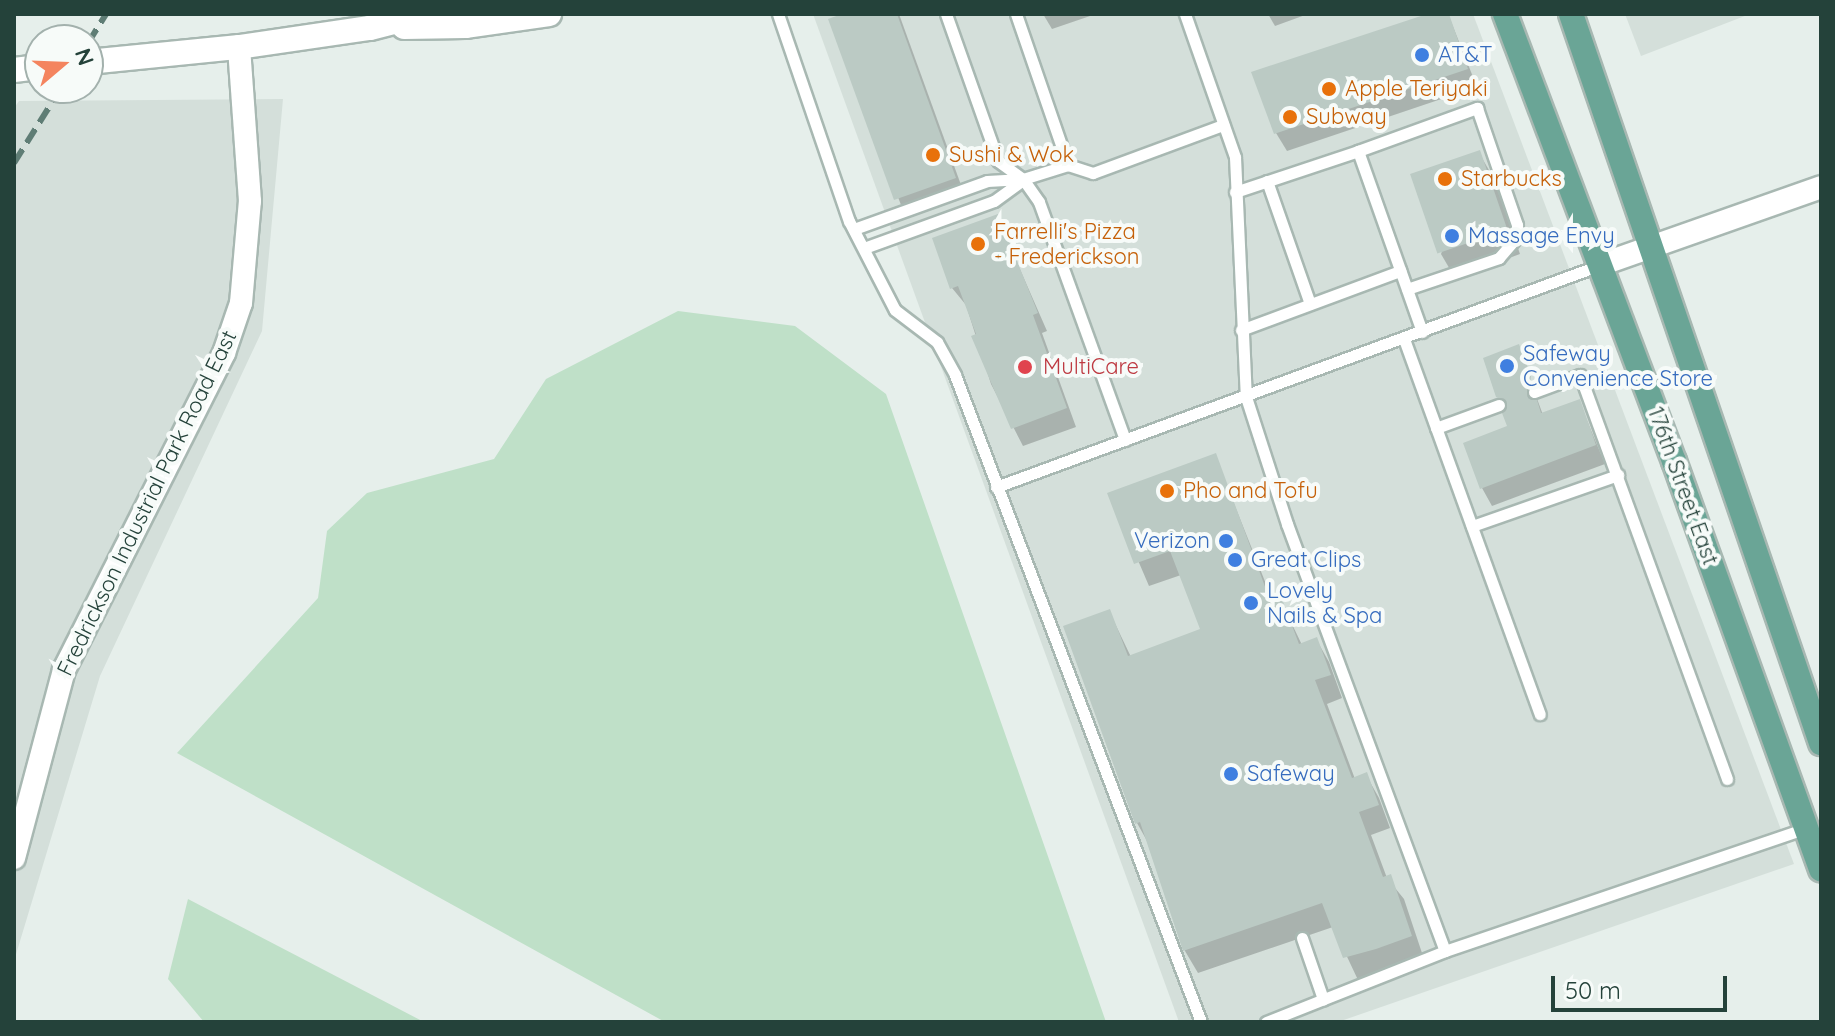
<!DOCTYPE html>
<style>
body{margin:0}
#map{position:relative;width:1835px;height:1036px;overflow:hidden;background:#e6efeb;font-family:Quicksand,sans-serif}
div>[style]{position:absolute}
.built>*{inset:0;background:#d4dfda}
.green>*{inset:0;background:#bfe0c8}
.shadow>*{inset:0;background:#0003}
.building>*{inset:0;background:#bbcac4;transform-origin:0 0}
.roads{filter:drop-shadow(2px 0 #a8b8b2) drop-shadow(-2px 0 #a8b8b2) drop-shadow(0 2px #a8b8b2) drop-shadow(0 -2px #a8b8b2)}
.service>*{height:11px;margin:-5.5px;padding:0 5.5px;transform-origin:5.5px;border-radius:5.5px;background:#fff}
.minor>*{height:22px;margin:-11px;padding:0 11px;transform-origin:11px;border-radius:11px;background:#fff}
.secondary>*{height:24px;margin:-12px;padding:0 12px;transform-origin:12px;border-radius:12px;background:#fff}
.primary>*{height:24px;margin:-12px;padding:0 12px;transform-origin:12px;border-radius:12px;background:#6aa596}
.rail>*{height:6px;margin-top:-3px;transform-origin:0;background:repeating-linear-gradient(90deg,#5f7d75 0 16px,transparent 0 24px)}
.dots>*{width:22px;height:22px;translate:-50% -50%;box-sizing:border-box;border:4px solid #f7fbf9;border-radius:50%}
span{translate:-50% -50%;white-space:nowrap;text-align:center;line-height:1.15;-webkit-text-stroke:8px #f7fbf9;paint-order:stroke}
.shop-label{font-size:22px;color:#366cbe}
.left{translate:0 -50%;text-align:left}
.right{translate:-100% -50%;text-align:right}
.food-label{font-size:22px;color:#c56008}
.health-label{font-size:22px;color:#be3a42}
.street-label{font-size:22px;color:#24423a}
.frame{position:absolute;inset:0;border:16px solid #24423a;pointer-events:none}
.north{position:absolute;left:24px;top:24px;width:80px;height:80px;box-sizing:border-box;background:#f7fbf9;border:2px solid #a3b1ad;border-radius:50%;rotate:71deg;font-size:22px;font-weight:700;line-height:32px;text-align:center;color:#24423a}
.north::after{content:'';display:block;margin:auto;width:28px;height:36px;background:#f4845f;clip-path:polygon(50% 0,100% 100%,50% 72%,0 100%)}
.scale{position:absolute;left:1551px;top:976px;width:176px;height:36px;box-sizing:border-box;border:4px solid #24423a;border-top:0;padding-left:10px;font-size:24px;line-height:28px;white-space:nowrap;color:#24423a;-webkit-text-stroke:6px #f7fbf9;paint-order:stroke}
</style>
<div id="map">
<div class="built">
<div style="clip-path:polygon(813px 14px,1473px 14px,1794px 864px,1338px 1022px,1179px 1022px)"></div>
<div style="clip-path:polygon(1625px 14px,1750px 14px,1641px 56px)"></div>
<div style="clip-path:polygon(283px 99px,262px 331px,100px 676px,14px 961px,14px 108px,19px 101px)"></div>
</div>
<div class="green">
<div style="clip-path:polygon(678px 311px,795px 326px,886px 394px,1106px 1022px,665px 1022px,177px 753px,318px 598px,327px 531px,367px 493px,494px 459px,546px 379px)"></div>
<div style="clip-path:polygon(188px 899px,424px 1022px,204px 1022px,168px 979px)"></div>
</div>
<div class="shadow">
<div style="clip-path:polygon(847px 14px,899px 14px,965px 196px,906px 218px,830px 20px)"></div>
<div style="clip-path:polygon(1043px 14px,1096px 14px,1052px 29px)"></div>
<div style="clip-path:polygon(1268px 14px,1308px 14px,1275px 26px)"></div>
<div style="clip-path:polygon(1430px 14px,1448px 14px,1477px 87px,1287px 151px,1276px 133px)"></div>
<div style="clip-path:polygon(1479px 153px,1493px 177px,1520px 254px,1455px 278px,1441px 254px)"></div>
<div style="clip-path:polygon(997px 217px,1047px 331px,1042px 333px,1076px 427px,1023px 446px,991px 384px,966px 305px,952px 288px,935px 240px)"></div>
<div style="clip-path:polygon(1518px 347px,1543px 415px,1579px 401px,1605px 464px,1492px 506px,1482px 488px,1510px 427px,1498px 396px)"></div>
<div style="clip-path:polygon(1215px 456px,1274px 604px,1281px 601px,1302px 645px,1316px 639px,1329px 662px,1342px 698px,1327px 704px,1355px 779px,1366px 775px,1379px 798px,1390px 828px,1371px 835px,1387px 878px,1404px 899px,1424px 959px,1358px 980px,1333px 927px,1198px 973px,1185px 951px,1151px 848px,1137px 823px,1109px 611px,1131px 657px,1202px 631px,1181px 575px,1149px 586px,1110px 495px)"></div>
</div>
<div class="building">
<div style="clip-path:polygon(842px 14px,897px 14px,956px 178px,894px 200px,828px 19px)"></div>
<div style="clip-path:polygon(1427px 14px,1449px 14px,1468px 69px,1274px 134px,1251px 72px)"></div>
<div style="left:1480px;top:150px;width:84px;height:74px;rotate:71deg"></div>
<div style="clip-path:polygon(998px 214px,1038px 313px,1033px 315px,1067px 408px,1011px 429px,971px 336px,976px 334px,958px 286px,950px 289px,932px 238px)"></div>
<div style="clip-path:polygon(1519px 344px,1531px 376px,1528px 398px,1537px 400px,1541px 413px,1580px 399px,1596px 445px,1480px 489px,1463px 443px,1507px 426px,1502px 413px,1507px 403px,1496px 397px,1483px 358px)"></div>
<div style="clip-path:polygon(1216px 453px,1271px 603px,1282px 599px,1299px 644px,1317px 637px,1331px 675px,1315px 680px,1352px 778px,1367px 772px,1379px 805px,1359px 812px,1383px 877px,1391px 874px,1412px 936px,1376px 949px,1343px 958px,1322px 903px,1183px 951px,1140px 822px,1135px 824px,1063px 626px,1110px 609px,1128px 656px,1200px 629px,1170px 551px,1134px 564px,1107px 493px)"></div>
</div>
<div class="roads">
<div class="service">
<div style="left:778px;top:14px;width:219px;rotate:71.1deg"></div>
<div style="left:849px;top:221px;width:100px;rotate:62.7deg"></div>
<div style="left:895px;top:310px;width:53px;rotate:37.3deg"></div>
<div style="left:937px;top:342px;width:38px;rotate:61deg"></div>
<div style="left:955px;top:375px;width:692px;rotate:69.18deg"></div>
<div style="left:946px;top:14px;width:156px;rotate:70.5deg"></div>
<div style="left:998px;top:161px;width:31px;rotate:36deg"></div>
<div style="left:1023px;top:179px;width:28px;rotate:55deg"></div>
<div style="left:1039px;top:202px;width:253px;rotate:70.1deg"></div>
<div style="left:1016px;top:14px;width:160px;rotate:71deg"></div>
<div style="left:1185px;top:14px;width:151px;rotate:70.7deg"></div>
<div style="left:1235px;top:157px;width:240px;rotate:87.4deg"></div>
<div style="left:1246px;top:397px;width:133px;rotate:72.1deg"></div>
<div style="left:1287px;top:524px;width:455px;rotate:69.7deg"></div>
<div style="left:1358px;top:151px;width:127px;rotate:-19.9deg"></div>
<div style="left:1477px;top:108px;width:124px;rotate:71.1deg"></div>
<div style="left:1517px;top:225px;width:12px;rotate:90deg"></div>
<div style="left:1517px;top:237px;width:28px;rotate:131deg"></div>
<div style="left:1499px;top:258px;width:97px;rotate:161.4deg"></div>
<div style="left:1267px;top:181px;width:130px;rotate:70.7deg"></div>
<div style="left:1235px;top:192px;width:130px;rotate:-18.4deg"></div>
<div style="left:1358px;top:151px;width:192px;rotate:70.5deg"></div>
<div style="left:854px;top:229px;width:141px;rotate:-19.8deg"></div>
<div style="left:987px;top:181px;width:36px;rotate:-3deg"></div>
<div style="left:1023px;top:179px;width:47px;rotate:-17.3deg"></div>
<div style="left:1068px;top:165px;width:26px;rotate:18deg"></div>
<div style="left:1093px;top:173px;width:139px;rotate:-20.3deg"></div>
<div style="left:864px;top:248px;width:138px;rotate:-19.9deg"></div>
<div style="left:994px;top:201px;width:36px;rotate:-36deg"></div>
<div style="left:1241px;top:330px;width:170px;rotate:-20.4deg"></div>
<div style="left:1404px;top:339px;width:399px;rotate:70.1deg"></div>
<div style="left:1534px;top:392px;width:49px;rotate:-20.3deg"></div>
<div style="left:1580px;top:375px;width:430px;rotate:70deg"></div>
<div style="left:1436px;top:428px;width:67px;rotate:-20.1deg"></div>
<div style="left:996px;top:487px;width:644px;rotate:-20.18deg"></div>
<div style="left:1472px;top:526px;width:155px;rotate:-19.3deg"></div>
<div style="left:1302px;top:938px;width:65px;rotate:71deg"></div>
<div style="left:1266px;top:1022px;width:193px;rotate:-21.6deg"></div>
<div style="left:1445px;top:951px;width:381px;rotate:-18.8deg"></div>
</div>
<div class="minor">
<div style="left:1600px;top:265px;width:234px;rotate:-19.4deg"></div>
<div style="left:14px;top:858px;width:195px;rotate:-75.1deg"></div>
<div style="left:64px;top:670px;width:355px;rotate:-63.2deg"></div>
<div style="left:224px;top:353px;width:53px;rotate:-71.2deg"></div>
<div style="left:241px;top:303px;width:102px;rotate:-85deg"></div>
<div style="left:250px;top:201px;width:154px;rotate:-94.1deg"></div>
</div>
<div class="secondary">
<div style="left:404px;top:27px;width:61px;rotate:-0.9deg"></div>
<div style="left:465px;top:26px;width:85px;rotate:-8.1deg"></div>
<div style="left:88px;top:62px;width:152px;rotate:-5.7deg"></div>
<div style="left:239px;top:47px;width:132px;rotate:-8.3deg"></div>
<div style="left:370px;top:28px;width:57px;rotate:-14.3deg"></div>
<div style="left:14px;top:70px;width:26px;rotate:-7deg"></div>
</div>
<div class="primary">
<div style="left:1505px;top:14px;width:478px;rotate:69.3deg"></div>
<div style="left:1674px;top:461px;width:434px;rotate:70.2deg"></div>
<div style="left:1571px;top:14px;width:771px;rotate:71.07deg"></div>
</div>
</div>
<div class="rail">
<div style="left:88px;top:43px;width:34px;rotate:-58deg"></div>
<div style="left:14px;top:163px;width:89px;rotate:-57.9deg"></div>
</div>
<div class="dots">
<div style="left:1422px;top:55px;background:#3f7fe0"></div>
<div style="left:1329px;top:89px;background:#e8710a"></div>
<div style="left:1290px;top:117px;background:#e8710a"></div>
<div style="left:933px;top:155px;background:#e8710a"></div>
<div style="left:1445px;top:179px;background:#e8710a"></div>
<div style="left:1452px;top:236px;background:#3f7fe0"></div>
<div style="left:978px;top:244px;background:#e8710a"></div>
<div style="left:1507px;top:366px;background:#3f7fe0"></div>
<div style="left:1025px;top:367px;background:#e0444e"></div>
<div style="left:1167px;top:491px;background:#e8710a"></div>
<div style="left:1226px;top:541px;background:#3f7fe0"></div>
<div style="left:1235px;top:560px;background:#3f7fe0"></div>
<div style="left:1251px;top:603px;background:#3f7fe0"></div>
<div style="left:1231px;top:774px;background:#3f7fe0"></div>
</div>
<div class="shop-label">
<span class="left" style="left:1438px;top:55px">AT&amp;T</span>
<span class="left" style="left:1468px;top:236px">Massage Envy</span>
<span class="left" style="left:1523px;top:366px">Safeway<br>Convenience Store</span>
<span class="right" style="left:1210px;top:541px">Verizon</span>
<span class="left" style="left:1251px;top:560px">Great Clips</span>
<span class="left" style="left:1267px;top:603px">Lovely<br>Nails &amp; Spa</span>
<span class="left" style="left:1247px;top:774px">Safeway</span>
</div>
<div class="food-label">
<span class="left" style="left:1345px;top:89px">Apple Teriyaki</span>
<span class="left" style="left:1306px;top:117px">Subway</span>
<span class="left" style="left:949px;top:155px">Sushi &amp; Wok</span>
<span class="left" style="left:1461px;top:179px">Starbucks</span>
<span class="left" style="left:994px;top:244px">Farrelli's Pizza<br>- Frederickson</span>
<span class="left" style="left:1183px;top:491px">Pho and Tofu</span>
</div>
<div class="health-label">
<span class="left" style="left:1043px;top:367px">MultiCare</span>
</div>
<div class="street-label">
<span style="left:1683px;top:486px;rotate:70deg">176th Street East</span>
<span style="left:147px;top:503px;rotate:-64deg">Fredrickson Industrial Park Road East</span>
</div>
<div class="frame"></div>
<div class="north">N</div>
<div class="scale">50 m</div>
</div>
